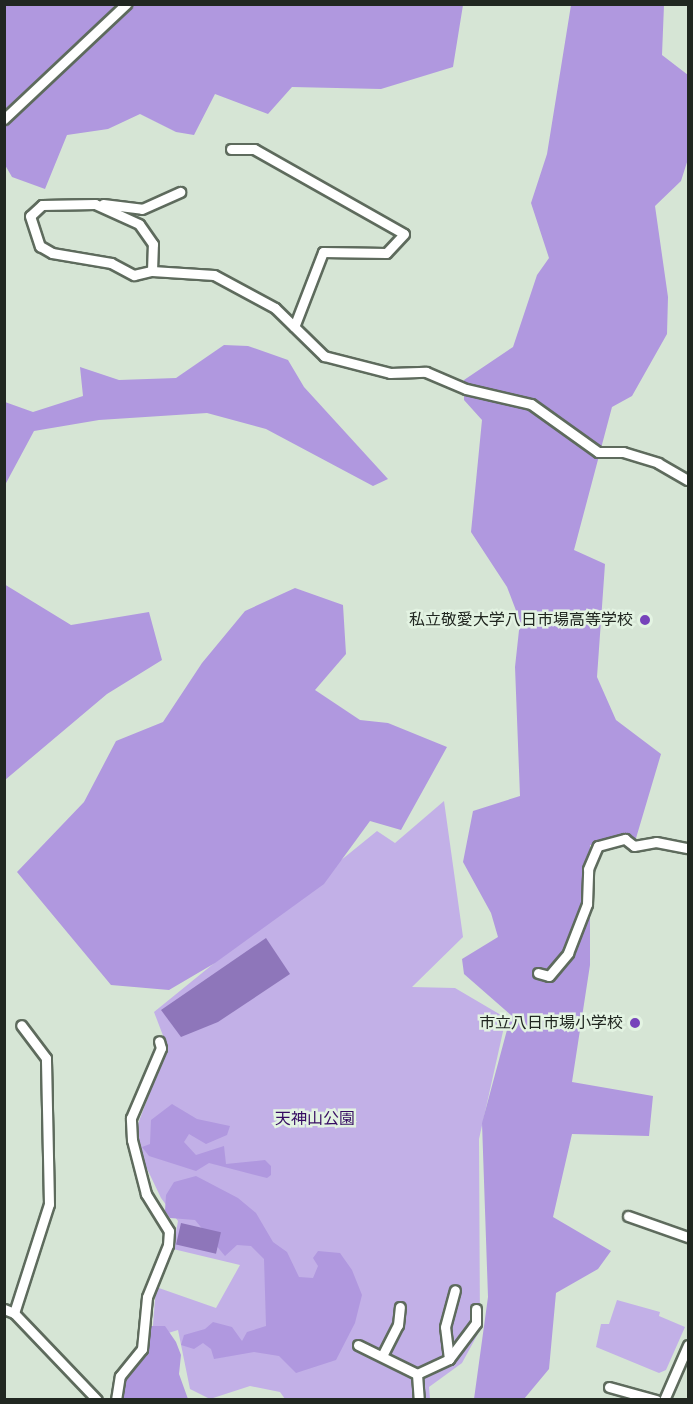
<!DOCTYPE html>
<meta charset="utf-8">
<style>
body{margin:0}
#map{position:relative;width:693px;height:1404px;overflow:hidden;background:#d6e5d5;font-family:"Fira Sans Condensed","Noto Sans JP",sans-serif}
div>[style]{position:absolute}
.green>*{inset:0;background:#c2b0e7}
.forest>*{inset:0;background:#b098df}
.water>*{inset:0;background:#8e76ba;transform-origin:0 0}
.roads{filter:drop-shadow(2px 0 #5e6b5d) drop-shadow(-2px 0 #5e6b5d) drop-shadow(0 2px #5e6b5d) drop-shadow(0 -2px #5e6b5d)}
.street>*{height:9px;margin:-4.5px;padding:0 4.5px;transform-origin:4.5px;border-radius:4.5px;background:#fff}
.dots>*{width:16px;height:16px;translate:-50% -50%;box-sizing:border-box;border:3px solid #e3f3e2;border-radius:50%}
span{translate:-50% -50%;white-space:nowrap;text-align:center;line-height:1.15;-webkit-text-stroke:5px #e3f3e2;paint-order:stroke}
.poi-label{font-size:16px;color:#212721}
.right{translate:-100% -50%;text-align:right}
.park-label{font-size:16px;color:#360d62}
.frame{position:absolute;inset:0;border:6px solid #212721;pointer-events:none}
</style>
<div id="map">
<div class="green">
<div style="clip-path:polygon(444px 801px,463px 937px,412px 987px,455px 988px,506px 1018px,479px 1139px,480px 1330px,462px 1363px,429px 1387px,430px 1399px,285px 1399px,280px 1392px,250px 1386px,210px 1399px,190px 1389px,178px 1330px,152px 1338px,156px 1287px,216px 1308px,240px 1265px,173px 1249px,178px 1221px,161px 1198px,140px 1154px,135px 1132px,167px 1046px,154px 1012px,377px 831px,395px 843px)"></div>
<div style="clip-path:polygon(617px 1300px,660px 1312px,659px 1316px,685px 1327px,666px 1370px,659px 1373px,596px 1347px,601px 1324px,609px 1324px)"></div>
</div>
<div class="forest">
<div style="clip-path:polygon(4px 5px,463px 5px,453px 67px,381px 89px,292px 87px,268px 114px,215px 94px,194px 135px,176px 132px,140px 114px,108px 129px,67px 135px,45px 189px,12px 177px,5px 165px)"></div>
<div style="clip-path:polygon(571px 5px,664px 5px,662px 55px,688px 75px,688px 159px,681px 181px,655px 206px,668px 297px,667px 334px,632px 396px,612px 407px,574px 550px,605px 564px,597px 677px,616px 720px,661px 754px,634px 845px,590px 845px,590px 965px,572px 1082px,653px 1096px,649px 1136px,572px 1134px,553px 1217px,611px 1251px,598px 1269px,556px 1293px,549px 1369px,524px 1399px,474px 1399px,488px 1297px,482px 1123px,511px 1015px,464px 974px,462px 959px,498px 937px,491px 913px,463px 862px,473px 811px,520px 796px,515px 667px,520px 621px,507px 587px,471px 532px,482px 420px,464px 400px,464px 380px,513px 347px,537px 275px,549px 258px,531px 203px,547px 154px)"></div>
<div style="clip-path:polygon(224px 345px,248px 346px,288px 360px,304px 387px,388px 479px,373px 486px,266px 429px,207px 413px,99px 420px,34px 431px,5px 485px,5px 402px,33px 412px,83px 396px,80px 367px,119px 380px,176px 378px)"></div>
<div style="clip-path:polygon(4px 584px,71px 625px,149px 612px,162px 660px,107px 694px,5px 780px)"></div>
<div style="clip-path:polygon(295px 588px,343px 605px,346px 654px,315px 690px,360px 720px,388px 723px,447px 747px,401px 830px,370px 821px,324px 884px,215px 963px,169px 990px,111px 985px,17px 872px,84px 802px,116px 741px,163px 722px,202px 663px,245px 611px)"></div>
<div style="clip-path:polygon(172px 1104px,197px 1119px,230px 1126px,227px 1135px,206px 1144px,189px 1134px,184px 1142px,196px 1155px,224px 1146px,226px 1164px,265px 1160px,271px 1166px,271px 1175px,267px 1178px,209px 1163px,196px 1171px,149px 1156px,142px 1147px,150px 1144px,151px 1120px)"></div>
<div style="clip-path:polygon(196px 1176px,238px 1198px,256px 1213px,273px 1242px,287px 1252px,299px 1277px,313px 1278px,318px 1266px,313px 1258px,318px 1251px,340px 1253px,352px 1270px,362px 1295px,355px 1323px,336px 1360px,296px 1373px,279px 1356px,254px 1352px,214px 1359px,211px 1349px,203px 1343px,194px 1349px,181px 1345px,184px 1335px,205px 1329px,213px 1322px,232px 1327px,242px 1341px,247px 1332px,266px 1326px,264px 1259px,251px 1246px,237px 1245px,225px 1256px,195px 1220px,170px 1218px,165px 1211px,166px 1195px,174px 1182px)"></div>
<div style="clip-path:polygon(151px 1326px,165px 1326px,176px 1342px,181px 1355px,179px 1374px,188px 1399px,124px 1399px,123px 1378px)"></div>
</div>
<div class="water">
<div style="clip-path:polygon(266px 938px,290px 974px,218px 1022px,181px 1037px,161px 1010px)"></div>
<div style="left:181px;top:1223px;width:41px;height:22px;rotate:13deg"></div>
</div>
<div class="roads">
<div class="street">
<div style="left:4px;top:119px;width:168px;rotate:-43.3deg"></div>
<div style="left:231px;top:149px;width:23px"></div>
<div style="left:254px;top:149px;width:172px;rotate:29.5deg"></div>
<div style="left:404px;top:234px;width:26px;rotate:133deg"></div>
<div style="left:386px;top:253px;width:63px;rotate:-179.1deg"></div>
<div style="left:323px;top:252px;width:80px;rotate:111.1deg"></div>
<div style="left:103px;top:204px;width:39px;rotate:7deg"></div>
<div style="left:142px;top:209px;width:42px;rotate:-24.1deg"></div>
<div style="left:152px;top:271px;width:27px;rotate:-88deg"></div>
<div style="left:153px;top:244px;width:24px;rotate:-125deg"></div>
<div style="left:139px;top:224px;width:48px;rotate:-155.6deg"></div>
<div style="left:95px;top:204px;width:53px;rotate:178.9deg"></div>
<div style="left:42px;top:205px;width:16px;rotate:137deg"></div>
<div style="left:30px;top:216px;width:32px;rotate:72deg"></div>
<div style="left:40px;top:246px;width:14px;rotate:30deg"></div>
<div style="left:52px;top:253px;width:60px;rotate:9.6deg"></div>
<div style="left:111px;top:263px;width:26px;rotate:28deg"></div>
<div style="left:134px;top:275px;width:18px;rotate:-13deg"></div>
<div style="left:152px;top:271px;width:62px;rotate:3.7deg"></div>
<div style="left:214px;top:275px;width:69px;rotate:28.4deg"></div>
<div style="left:275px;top:308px;width:69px;rotate:44.4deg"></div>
<div style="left:324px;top:356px;width:68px;rotate:14.4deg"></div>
<div style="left:390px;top:373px;width:36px;rotate:-2deg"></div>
<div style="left:426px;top:372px;width:43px;rotate:23deg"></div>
<div style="left:466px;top:389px;width:67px;rotate:13deg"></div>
<div style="left:531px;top:404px;width:82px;rotate:35.6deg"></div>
<div style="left:598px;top:452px;width:25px"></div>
<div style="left:623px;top:452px;width:37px;rotate:17deg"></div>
<div style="left:658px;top:463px;width:34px;rotate:30deg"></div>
<div style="left:538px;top:973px;width:11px;rotate:15deg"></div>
<div style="left:549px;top:976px;width:30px;rotate:-50deg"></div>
<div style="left:568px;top:953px;width:53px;rotate:-68.8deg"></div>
<div style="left:587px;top:904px;width:35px;rotate:-88deg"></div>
<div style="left:588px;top:869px;width:25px;rotate:-67deg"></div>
<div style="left:598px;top:846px;width:28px;rotate:-15deg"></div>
<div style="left:625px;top:839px;width:11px;rotate:38deg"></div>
<div style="left:634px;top:846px;width:22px;rotate:-10deg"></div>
<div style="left:656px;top:842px;width:33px;rotate:11deg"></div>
<div style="left:628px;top:1216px;width:64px;rotate:19.3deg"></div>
<div style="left:4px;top:1309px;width:11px;rotate:22deg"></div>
<div style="left:14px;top:1313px;width:120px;rotate:46.3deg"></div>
<div style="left:14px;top:1313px;width:114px;rotate:-72.2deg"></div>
<div style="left:49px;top:1204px;width:146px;rotate:-91.2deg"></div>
<div style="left:46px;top:1058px;width:41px;rotate:-127.1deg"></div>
<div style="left:358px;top:1345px;width:66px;rotate:26.2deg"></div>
<div style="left:382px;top:1356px;width:35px;rotate:-63deg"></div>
<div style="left:398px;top:1325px;width:18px;rotate:-84deg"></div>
<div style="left:449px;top:1359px;width:32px;rotate:-97deg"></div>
<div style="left:445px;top:1327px;width:38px;rotate:-75deg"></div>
<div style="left:417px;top:1374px;width:35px;rotate:-25deg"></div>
<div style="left:449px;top:1359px;width:45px;rotate:-53.1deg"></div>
<div style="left:476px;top:1323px;width:14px;rotate:-90deg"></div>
<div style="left:417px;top:1374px;width:26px;rotate:86deg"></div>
<div style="left:609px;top:1387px;width:49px;rotate:15.5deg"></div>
<div style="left:116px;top:1400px;width:24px;rotate:-81deg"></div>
<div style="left:120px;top:1376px;width:35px;rotate:-51deg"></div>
<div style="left:142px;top:1349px;width:52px;rotate:-84.5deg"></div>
<div style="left:147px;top:1297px;width:56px;rotate:-68deg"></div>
<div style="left:168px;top:1245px;width:14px;rotate:-86deg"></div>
<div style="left:169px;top:1231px;width:44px;rotate:-121.9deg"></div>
<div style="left:146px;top:1194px;width:56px;rotate:-104.5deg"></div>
<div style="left:132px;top:1140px;width:22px;rotate:-93deg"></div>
<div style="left:131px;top:1118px;width:76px;rotate:-66.8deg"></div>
<div style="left:161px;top:1048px;width:7px;rotate:-106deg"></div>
<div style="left:664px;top:1400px;width:60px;rotate:-66.4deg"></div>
</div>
</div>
<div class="dots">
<div style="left:645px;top:620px;background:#7643ba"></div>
<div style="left:635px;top:1023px;background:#7643ba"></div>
</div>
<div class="poi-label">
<span class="right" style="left:633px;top:620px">私立敬愛大学八日市場高等学校</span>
<span class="right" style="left:623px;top:1023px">市立八日市場小学校</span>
</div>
<div class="park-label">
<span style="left:315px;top:1119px">天神山公園</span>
</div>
<div class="frame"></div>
</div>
